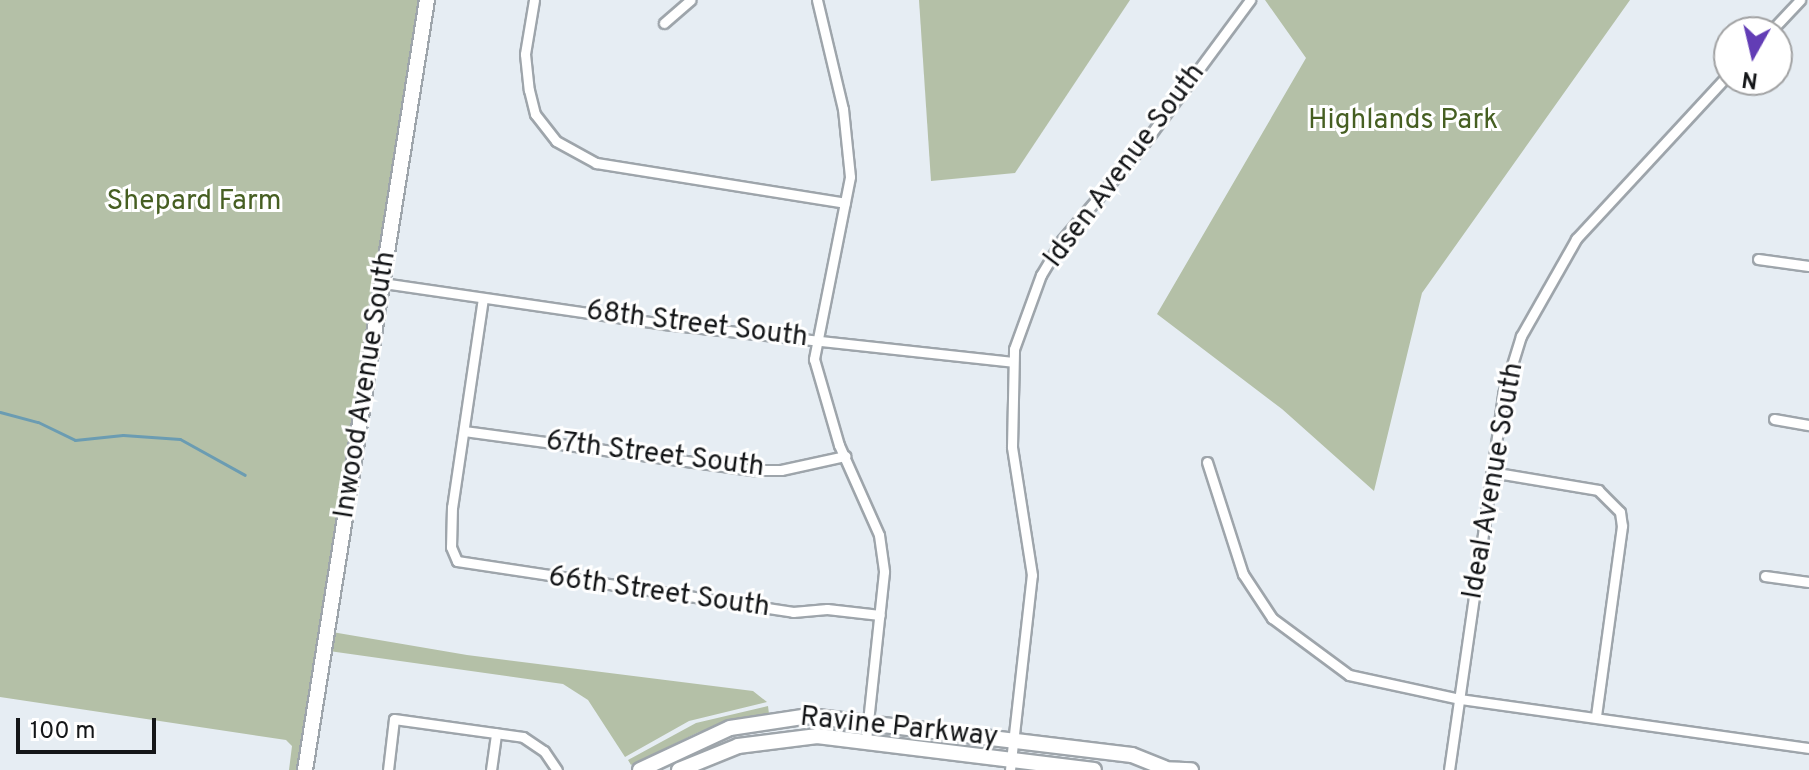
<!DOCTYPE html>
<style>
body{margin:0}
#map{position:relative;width:1809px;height:770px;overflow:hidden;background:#e6edf3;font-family:Overpass,sans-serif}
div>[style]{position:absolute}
.green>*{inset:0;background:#b4c0a7}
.stream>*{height:3px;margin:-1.5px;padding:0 1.5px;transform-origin:1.5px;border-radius:1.5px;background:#6b9cb2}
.roads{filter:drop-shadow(2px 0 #9ea5ab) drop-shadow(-2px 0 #9ea5ab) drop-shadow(0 2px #9ea5ab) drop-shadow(0 -2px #9ea5ab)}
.street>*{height:9px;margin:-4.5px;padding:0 4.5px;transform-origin:4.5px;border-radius:4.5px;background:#fff}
.secondary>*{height:14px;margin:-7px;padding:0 7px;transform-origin:7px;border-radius:7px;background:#fff}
span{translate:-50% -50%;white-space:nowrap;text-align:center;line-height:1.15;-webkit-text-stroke:6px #fff;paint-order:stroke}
.park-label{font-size:28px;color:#465f22}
.street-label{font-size:28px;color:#141618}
.north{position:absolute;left:1713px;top:16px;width:80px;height:80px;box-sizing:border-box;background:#fff;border:2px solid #a1a2a3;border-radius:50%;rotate:188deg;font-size:22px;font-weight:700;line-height:32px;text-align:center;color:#141618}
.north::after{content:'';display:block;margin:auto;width:28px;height:36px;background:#623db5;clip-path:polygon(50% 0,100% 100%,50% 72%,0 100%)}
.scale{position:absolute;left:16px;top:718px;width:140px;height:36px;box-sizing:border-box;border:4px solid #141618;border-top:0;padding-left:10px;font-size:24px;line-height:28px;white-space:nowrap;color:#141618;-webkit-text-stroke:6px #fff;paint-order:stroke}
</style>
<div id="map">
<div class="green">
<div style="clip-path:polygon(0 0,422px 0,299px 770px,289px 770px,292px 746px,286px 740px,0 697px)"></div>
<div style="clip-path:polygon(919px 0,1130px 0,1015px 173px,931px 181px)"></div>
<div style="clip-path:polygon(1265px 0,1630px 0,1422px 293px,1374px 491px,1282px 409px,1157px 314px,1306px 58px)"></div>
<div style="clip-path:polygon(332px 632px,467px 655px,753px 691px,767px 702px,689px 721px,625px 757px,588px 700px,563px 684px,329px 651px)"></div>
<div style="clip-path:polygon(768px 706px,769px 714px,699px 732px,631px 765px,628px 760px,696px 723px)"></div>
</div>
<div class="stream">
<div style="left:0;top:412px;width:39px;rotate:15deg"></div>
<div style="left:38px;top:422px;width:41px;rotate:25.9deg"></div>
<div style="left:75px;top:440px;width:48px;rotate:-5.9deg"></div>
<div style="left:123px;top:435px;width:57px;rotate:4deg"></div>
<div style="left:180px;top:439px;width:74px;rotate:29deg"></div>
</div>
<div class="roads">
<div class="street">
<div style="left:534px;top:0;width:55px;rotate:99.5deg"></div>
<div style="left:525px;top:54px;width:36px;rotate:84deg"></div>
<div style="left:529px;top:90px;width:25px;rotate:76deg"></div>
<div style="left:535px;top:114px;width:34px;rotate:52deg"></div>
<div style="left:556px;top:141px;width:46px;rotate:28.8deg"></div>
<div style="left:596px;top:163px;width:252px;rotate:9.1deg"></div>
<div style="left:817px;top:0;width:112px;rotate:76.6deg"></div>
<div style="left:843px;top:109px;width:68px;rotate:84.1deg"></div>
<div style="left:850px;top:177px;width:186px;rotate:101.2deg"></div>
<div style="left:814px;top:359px;width:90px;rotate:73.8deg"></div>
<div style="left:839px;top:445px;width:98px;rotate:66deg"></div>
<div style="left:879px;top:535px;width:37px;rotate:82deg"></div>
<div style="left:884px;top:572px;width:169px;rotate:96.1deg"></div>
<div style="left:664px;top:23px;width:35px;rotate:-41deg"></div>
<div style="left:1770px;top:32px;width:44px;rotate:-46.8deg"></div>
<div style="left:1758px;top:259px;width:51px;rotate:7.8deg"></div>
<div style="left:383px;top:283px;width:284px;rotate:8.3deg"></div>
<div style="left:664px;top:324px;width:351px;rotate:6.2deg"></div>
<div style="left:483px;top:298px;width:211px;rotate:98.4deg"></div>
<div style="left:452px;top:507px;width:40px;rotate:91.4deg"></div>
<div style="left:451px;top:547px;width:15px;rotate:67deg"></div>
<div style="left:457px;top:561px;width:340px;rotate:8.6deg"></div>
<div style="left:793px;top:612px;width:34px;rotate:-5deg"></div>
<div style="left:827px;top:609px;width:53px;rotate:6.5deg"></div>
<div style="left:1774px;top:419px;width:36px;rotate:10deg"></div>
<div style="left:464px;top:431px;width:293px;rotate:7.7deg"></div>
<div style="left:754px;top:470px;width:27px"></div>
<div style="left:781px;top:470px;width:66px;rotate:-12.3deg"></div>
<div style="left:1207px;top:462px;width:118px;rotate:72.2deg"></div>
<div style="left:1243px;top:574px;width:53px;rotate:56.6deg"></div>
<div style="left:1272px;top:618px;width:96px;rotate:36.5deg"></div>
<div style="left:1349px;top:675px;width:114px;rotate:12.2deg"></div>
<div style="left:1460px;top:699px;width:352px;rotate:8deg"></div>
<div style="left:1491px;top:472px;width:109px;rotate:9.5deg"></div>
<div style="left:1598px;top:490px;width:31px;rotate:45deg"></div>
<div style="left:1620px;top:512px;width:14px;rotate:82deg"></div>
<div style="left:1622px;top:526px;width:193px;rotate:97.8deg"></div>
<div style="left:1765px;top:576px;width:44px;rotate:7.8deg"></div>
<div style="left:388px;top:770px;width:51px;rotate:-83.3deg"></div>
<div style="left:394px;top:719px;width:130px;rotate:7.9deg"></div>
<div style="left:523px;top:737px;width:25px;rotate:34deg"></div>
<div style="left:544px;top:751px;width:23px;rotate:56deg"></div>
<div style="left:491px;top:770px;width:37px;rotate:-82deg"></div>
<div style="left:1010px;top:770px;width:196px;rotate:-83.6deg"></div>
<div style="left:1032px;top:575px;width:130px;rotate:-98.9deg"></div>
<div style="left:1012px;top:447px;width:98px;rotate:-88.8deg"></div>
<div style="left:1014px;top:349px;width:79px;rotate:-70deg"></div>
<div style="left:1041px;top:275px;width:41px;rotate:-59deg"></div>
<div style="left:1062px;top:240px;width:123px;rotate:-49.6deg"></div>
<div style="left:1142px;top:146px;width:182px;rotate:-53.5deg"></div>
<div style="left:1449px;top:770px;width:380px;rotate:-81.8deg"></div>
<div style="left:1503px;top:394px;width:61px;rotate:-72.8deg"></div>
<div style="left:1521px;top:336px;width:112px;rotate:-60.4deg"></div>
<div style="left:1576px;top:239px;width:225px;rotate:-47.2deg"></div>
</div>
<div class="secondary">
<div style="left:1158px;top:769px;width:33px;rotate:2deg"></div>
<div style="left:305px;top:770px;width:780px;rotate:-81deg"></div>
<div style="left:640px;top:770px;width:99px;rotate:-25deg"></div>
<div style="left:730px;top:728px;width:80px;rotate:-8.6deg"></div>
<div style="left:809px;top:716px;width:325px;rotate:6.9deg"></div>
<div style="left:1132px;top:755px;width:35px;rotate:22deg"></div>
<div style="left:679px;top:770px;width:64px;rotate:-22.1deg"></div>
<div style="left:738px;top:746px;width:80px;rotate:-7.2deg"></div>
<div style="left:817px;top:736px;width:279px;rotate:7deg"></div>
</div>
</div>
<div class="park-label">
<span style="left:1403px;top:121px">Highlands Park</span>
<span style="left:194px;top:202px">Shepard Farm</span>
</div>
<div class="street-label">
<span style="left:1125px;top:166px;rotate:-53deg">Idsen Avenue South</span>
<span style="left:697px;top:325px;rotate:7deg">68th Street South</span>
<span style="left:366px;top:385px;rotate:-81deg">Inwood Avenue South</span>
<span style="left:655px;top:455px;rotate:7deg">67th Street South</span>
<span style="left:1494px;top:481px;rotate:-80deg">Ideal Avenue South</span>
<span style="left:659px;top:593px;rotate:8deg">66th Street South</span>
<span style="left:899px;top:728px;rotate:6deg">Ravine Parkway</span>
</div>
<div class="north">N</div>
<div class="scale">100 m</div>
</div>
